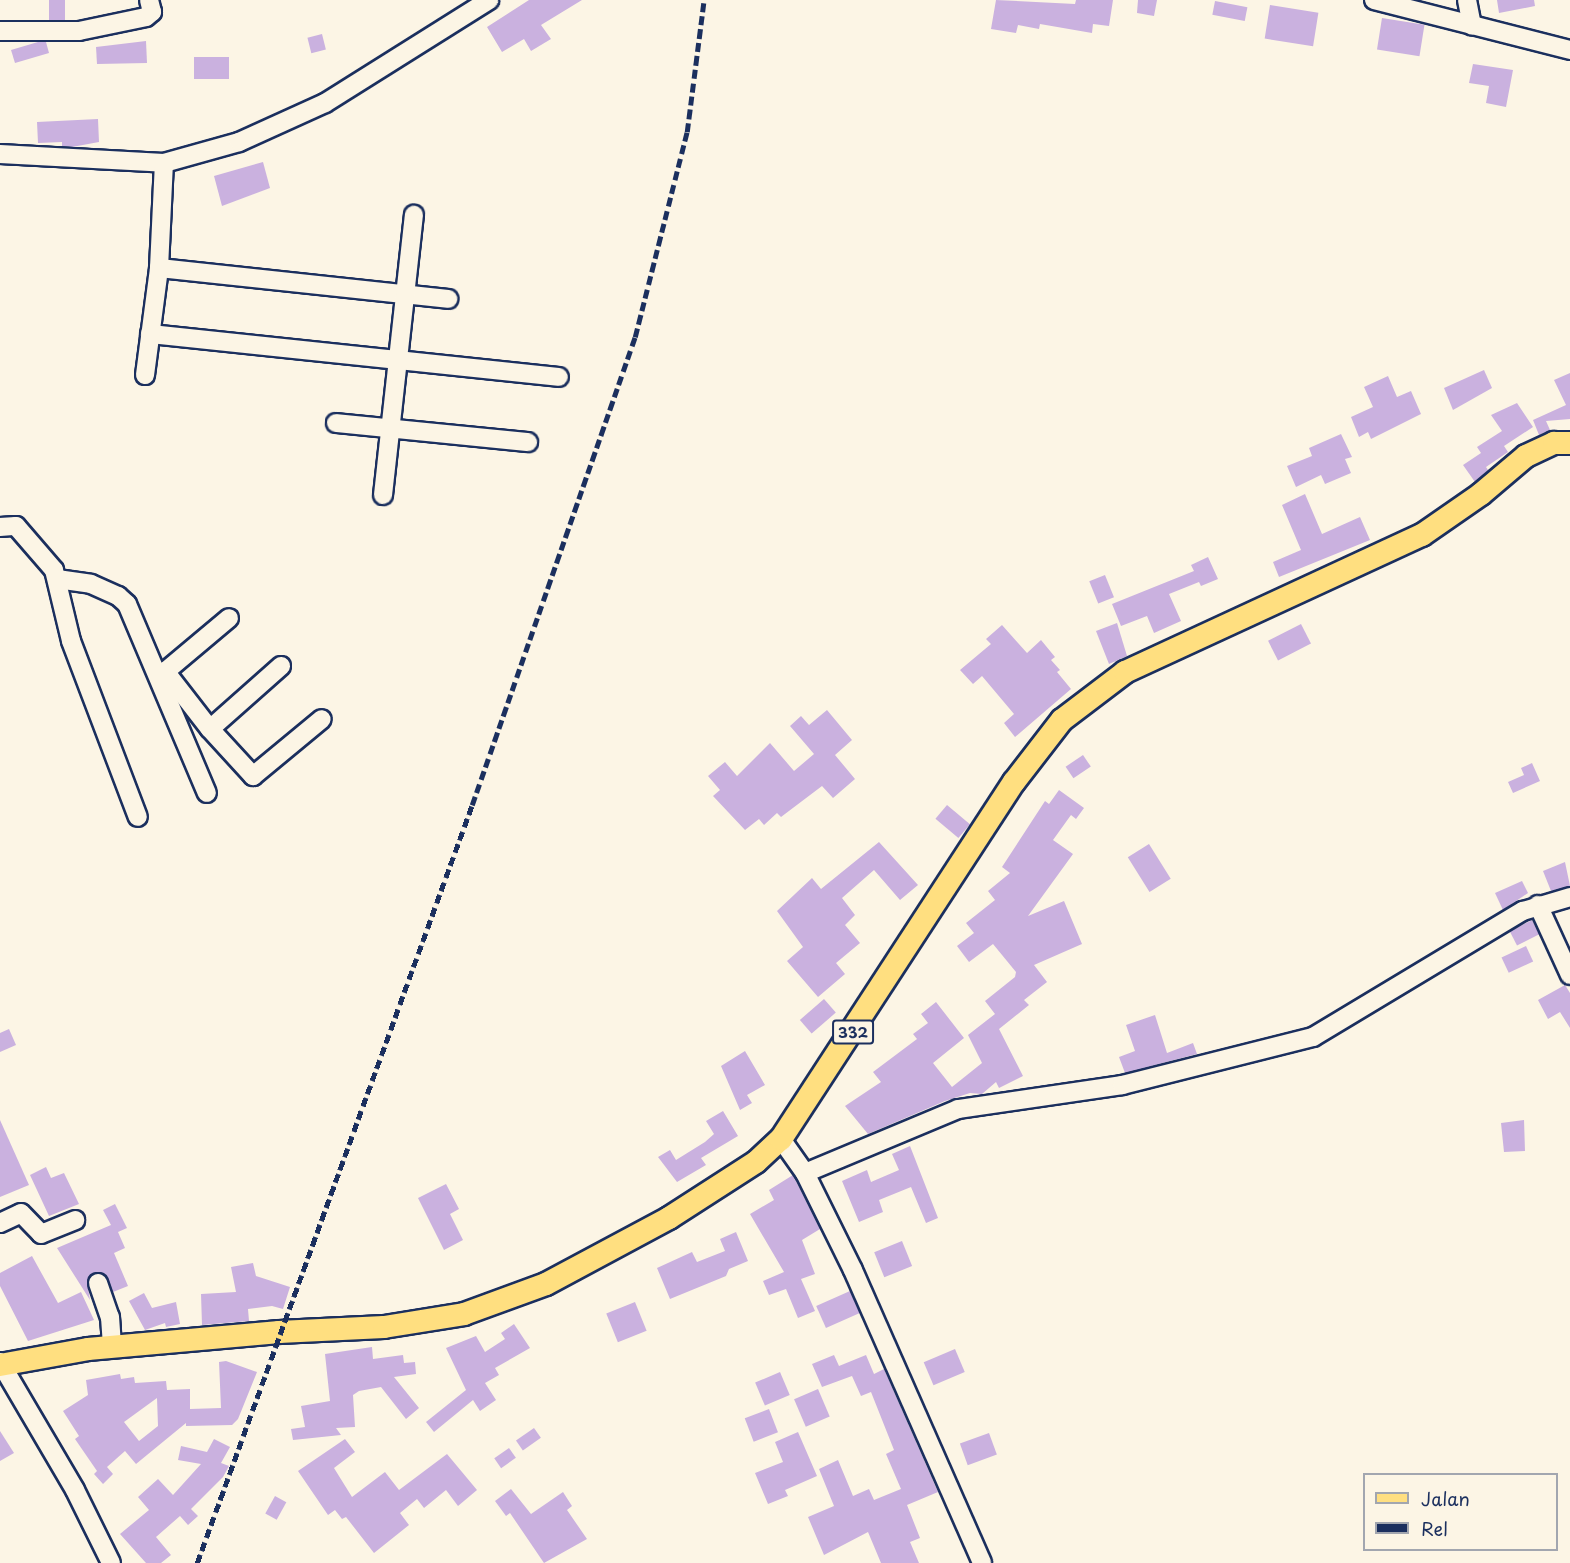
<!DOCTYPE html>
<style>
body{margin:0}
#map{position:relative;width:1570px;height:1563px;overflow:hidden;background:#fcf5e5;font-family:"Playpen Sans",sans-serif}
div>[style]{position:absolute}
.building>*{inset:0;background:#cab1df;transform-origin:0 0}
.roads{filter:drop-shadow(2px 0 #1b2f5e) drop-shadow(-2px 0 #1b2f5e) drop-shadow(0 2px #1b2f5e) drop-shadow(0 -2px #1b2f5e)}
.minor>*{height:18px;margin:-9px;padding:0 9px;transform-origin:9px;border-radius:9px;background:#fcf5e5}
.major>*{height:22px;margin:-11px;padding:0 11px;transform-origin:11px;border-radius:11px;background:#ffdf80}
.rail>*{height:4.5px;margin-top:-2.25px;transform-origin:0;background:repeating-linear-gradient(90deg,#1b2f5e 0 9px,transparent 0 13.5px)}
span{translate:-50% -50%;white-space:nowrap;text-align:center;line-height:1.15;-webkit-text-stroke:4.5px #fcf5e5;paint-order:stroke}
.shield-label span{padding:2px 4px;background:#fcf5e5;border:2px solid;border-radius:4px;-webkit-text-stroke-width:0}
.shield-label{font-size:15px;color:#1b2f5e;font-weight:700}
.legend{position:absolute;left:1363px;top:1473px;width:195px;height:78px;box-sizing:border-box;background:#fcf5e5;border:2px solid #a2a6af;margin:0;padding:8px 10px;list-style:none;font-size:18px;color:#1b2f5e}
.legend li{display:flex;align-items:center;gap:12px;height:30px}
.legend b{width:30px;border:2px solid #a2a6af}
</style>
<div id="map">
<div class="building">
<div style="left:49px;top:0;width:16px;height:20px"></div>
<div style="clip-path:polygon(529px 0,582px 0,541px 25px,551px 39px,531px 51px,524px 39px,502px 52px,487px 27px)"></div>
<div style="clip-path:polygon(996px 0,1075px 4px,1076px 0,1113px 0,1109px 26px,1093px 24px,1092px 33px,1040px 24px,1039px 29px,1018px 25px,1016px 33px,991px 29px)"></div>
<div style="clip-path:polygon(1138px 0,1157px 0,1154px 16px,1137px 13px)"></div>
<div style="clip-path:polygon(1497px 0,1534px 0,1535px 6px,1499px 13px)"></div>
<div style="left:1215px;top:1px;width:33px;height:14px;rotate:11deg"></div>
<div style="left:1270px;top:5px;width:49px;height:34px;rotate:9deg"></div>
<div style="left:1382px;top:18px;width:43px;height:32px;rotate:9deg"></div>
<div style="left:322px;top:34px;width:16px;height:15px;rotate:76deg"></div>
<div style="clip-path:polygon(146px 41px,147px 63px,97px 64px,96px 47px)"></div>
<div style="clip-path:polygon(38px 42px,46px 42px,49px 53px,15px 63px,11px 50px)"></div>
<div style="left:229px;top:57px;width:22px;height:35px;rotate:90deg"></div>
<div style="clip-path:polygon(1473px 64px,1513px 70px,1506px 107px,1486px 103px,1489px 86px,1469px 83px)"></div>
<div style="clip-path:polygon(98px 119px,99px 142px,72px 147px,62px 146px,62px 142px,38px 143px,37px 122px)"></div>
<div style="clip-path:polygon(263px 162px,270px 188px,222px 206px,214px 176px)"></div>
<div style="clip-path:polygon(1484px 370px,1492px 388px,1453px 410px,1444px 388px)"></div>
<div style="clip-path:polygon(1570px 373px,1570px 419px,1546px 421px,1550px 430px,1539px 435px,1533px 420px,1566px 405px,1554px 380px)"></div>
<div style="clip-path:polygon(1388px 376px,1397px 397px,1411px 391px,1421px 414px,1371px 439px,1368px 432px,1359px 437px,1351px 417px,1373px 407px,1364px 387px)"></div>
<div style="clip-path:polygon(1517px 403px,1533px 427px,1504px 446px,1508px 452px,1486px 467px,1488px 470px,1475px 482px,1463px 465px,1481px 453px,1477px 447px,1502px 431px,1491px 415px)"></div>
<div style="clip-path:polygon(1341px 434px,1352px 457px,1345px 459px,1351px 473px,1325px 484px,1321px 475px,1296px 487px,1287px 466px,1312px 456px,1309px 448px)"></div>
<div style="clip-path:polygon(1305px 494px,1322px 534px,1360px 517px,1370px 540px,1279px 577px,1273px 562px,1301px 550px,1282px 505px)"></div>
<div style="clip-path:polygon(1208px 557px,1218px 579px,1201px 586px,1199px 582px,1169px 594px,1181px 621px,1154px 633px,1147px 616px,1121px 626px,1112px 604px,1194px 571px,1191px 565px)"></div>
<div style="left:1105px;top:575px;width:24px;height:17px;rotate:68deg"></div>
<div style="clip-path:polygon(1117px 623px,1127px 656px,1109px 664px,1096px 631px)"></div>
<div style="left:1301px;top:624px;width:22px;height:37px;rotate:63deg"></div>
<div style="clip-path:polygon(1002px 625px,1027px 653px,1041px 640px,1055px 657px,1051px 660px,1060px 670px,1057px 672px,1071px 689px,1015px 737px,1004px 723px,1014px 714px,982px 676px,973px 684px,960px 670px,991px 644px,986px 639px)"></div>
<div style="clip-path:polygon(827px 710px,852px 740px,835px 755px,855px 779px,833px 798px,822px 786px,781px 817px,777px 813px,764px 825px,759px 819px,745px 830px,713px 796px,720px 790px,708px 776px,725px 762px,737px 776px,770px 743px,794px 771px,814px 754px,790px 726px,801px 716px,809px 725px)"></div>
<div style="left:1083px;top:755px;width:14px;height:21px;rotate:56deg"></div>
<div style="clip-path:polygon(1532px 763px,1540px 781px,1513px 793px,1508px 782px,1524px 775px,1521px 768px)"></div>
<div style="clip-path:polygon(1059px 790px,1084px 808px,1076px 819px,1071px 815px,1053px 840px,1073px 854px,1028px 916px,1064px 901px,1082px 944px,1034px 965px,1047px 982px,1024px 1000px,1029px 1005px,999px 1029px,1023px 1076px,999px 1088px,996px 1082px,982px 1094px,970px 1093px,945px 1101px,868px 1134px,845px 1106px,881px 1082px,873px 1072px,917px 1039px,913px 1034px,928px 1023px,921px 1014px,936px 1002px,964px 1038px,933px 1063px,952px 1087px,982px 1063px,968px 1035px,995px 1014px,985px 1001px,1015px 977px,1016px 972px,993px 944px,969px 962px,957px 946px,974px 933px,966px 923px,995px 900px,988px 891px,1010px 873px,1002px 867px,1045px 801px,1049px 804px)"></div>
<div style="left:947px;top:805px;width:30px;height:18px;rotate:40deg"></div>
<div style="clip-path:polygon(879px 842px,918px 885px,900px 900px,874px 870px,842px 898px,855px 915px,845px 925px,860px 943px,836px 963px,845px 974px,818px 997px,787px 961px,803px 947px,777px 911px,812px 878px,821px 889px)"></div>
<div style="left:1149px;top:844px;width:41px;height:25px;rotate:58deg"></div>
<div style="clip-path:polygon(1565px 862px,1570px 886px,1551px 891px,1543px 871px)"></div>
<div style="clip-path:polygon(1522px 881px,1528px 893px,1503px 910px,1495px 893px)"></div>
<div style="left:1532px;top:920px;width:16px;height:25px;rotate:63deg"></div>
<div style="left:1526px;top:946px;width:17px;height:27px;rotate:65deg"></div>
<div style="clip-path:polygon(1565px 985px,1570px 993px,1570px 1028px,1560px 1012px,1548px 1019px,1538px 1000px)"></div>
<div style="left:824px;top:999px;width:18px;height:32px;rotate:49deg"></div>
<div style="clip-path:polygon(1155px 1015px,1167px 1053px,1193px 1043px,1197px 1054px,1125px 1073px,1119px 1057px,1135px 1051px,1126px 1025px)"></div>
<div style="clip-path:polygon(9px 1029px,16px 1045px,0 1052px,0 1033px)"></div>
<div style="clip-path:polygon(745px 1051px,765px 1085px,747px 1095px,752px 1103px,740px 1110px,721px 1066px)"></div>
<div style="clip-path:polygon(723px 1111px,738px 1136px,701px 1158px,706px 1165px,677px 1182px,658px 1157px,670px 1150px,676px 1160px,705px 1142px,714px 1134px,706px 1121px)"></div>
<div style="clip-path:polygon(0 1120px,29px 1185px,0 1197px)"></div>
<div style="clip-path:polygon(1524px 1120px,1525px 1151px,1504px 1152px,1501px 1123px)"></div>
<div style="clip-path:polygon(910px 1146px,938px 1218px,926px 1223px,911px 1187px,879px 1200px,883px 1212px,859px 1222px,842px 1181px,867px 1170px,871px 1182px,899px 1170px,892px 1154px)"></div>
<div style="clip-path:polygon(46px 1167px,51px 1178px,64px 1173px,79px 1204px,49px 1216px,30px 1175px)"></div>
<div style="clip-path:polygon(793px 1175px,820px 1229px,802px 1240px,815px 1274px,801px 1279px,815px 1311px,798px 1318px,786px 1289px,769px 1295px,763px 1281px,784px 1272px,750px 1214px,774px 1200px,769px 1190px)"></div>
<div style="clip-path:polygon(446px 1184px,459px 1209px,450px 1214px,463px 1240px,444px 1250px,418px 1198px)"></div>
<div style="clip-path:polygon(115px 1204px,127px 1228px,118px 1232px,125px 1248px,114px 1253px,128px 1286px,113px 1292px,106px 1275px,94px 1273px,87px 1282px,90px 1300px,57px 1248px,111px 1225px,103px 1210px)"></div>
<div style="clip-path:polygon(736px 1232px,748px 1261px,729px 1269px,726px 1276px,670px 1299px,657px 1268px,692px 1252px,697px 1262px,725px 1251px,720px 1239px)"></div>
<div style="left:902px;top:1241px;width:27px;height:30px;rotate:68deg"></div>
<div style="clip-path:polygon(32px 1256px,58px 1303px,81px 1292px,94px 1320px,28px 1341px,0 1286px,0 1273px)"></div>
<div style="clip-path:polygon(253px 1263px,256px 1276px,290px 1287px,283px 1309px,272px 1306px,248px 1309px,249px 1321px,202px 1325px,201px 1294px,236px 1292px,231px 1267px)"></div>
<div style="left:850px;top:1291px;width:24px;height:37px;rotate:66deg"></div>
<div style="clip-path:polygon(144px 1293px,152px 1308px,176px 1302px,180px 1324px,166px 1327px,165px 1323px,145px 1330px,129px 1301px)"></div>
<div style="left:635px;top:1302px;width:31px;height:31px;rotate:68deg"></div>
<div style="clip-path:polygon(514px 1324px,530px 1348px,495px 1368px,499px 1375px,485px 1383px,496px 1400px,480px 1411px,473px 1400px,434px 1432px,426px 1422px,466px 1390px,446px 1348px,476px 1336px,485px 1352px,505px 1339px,501px 1333px)"></div>
<div style="clip-path:polygon(372px 1347px,373px 1359px,403px 1355px,404px 1363px,415px 1362px,416px 1374px,394px 1377px,419px 1408px,406px 1419px,381px 1387px,359px 1391px,353px 1395px,355px 1427px,336px 1428px,341px 1435px,293px 1440px,291px 1429px,305px 1427px,301px 1406px,330px 1401px,325px 1354px)"></div>
<div style="left:955px;top:1349px;width:25px;height:34px;rotate:67deg"></div>
<div style="clip-path:polygon(834px 1355px,839px 1366px,866px 1355px,874px 1374px,884px 1369px,938px 1492px,907px 1505px,920px 1538px,910px 1542px,919px 1563px,881px 1563px,868px 1532px,824px 1555px,808px 1517px,834px 1506px,819px 1469px,838px 1460px,853px 1496px,869px 1489px,874px 1500px,901px 1489px,886px 1454px,894px 1450px,871px 1392px,861px 1396px,852px 1376px,822px 1387px,812px 1364px)"></div>
<div style="clip-path:polygon(evenodd,226px 1361px,257px 1372px,238px 1419px,232px 1425px,186px 1426px,186px 1423px,136px 1464px,125px 1451px,107px 1467px,113px 1474px,103px 1484px,94px 1474px,97px 1471px,75px 1439px,79px 1436px,63px 1411px,88px 1395px,86px 1380px,120px 1374px,121px 1379px,134px 1377px,135px 1383px,166px 1381px,167px 1390px,190px 1389px,190px 1409px,221px 1408px,219px 1362px,226px 1361px,157px 1398px,158px 1426px,139px 1441px,124px 1422px,157px 1398px)"></div>
<div style="left:780px;top:1372px;width:25px;height:27px;rotate:67deg"></div>
<div style="left:818px;top:1389px;width:30px;height:26px;rotate:67deg"></div>
<div style="left:769px;top:1409px;width:25px;height:26px;rotate:69deg"></div>
<div style="left:534px;top:1428px;width:12px;height:22px;rotate:55deg"></div>
<div style="clip-path:polygon(0 1431px,14px 1453px,0 1461px)"></div>
<div style="clip-path:polygon(798px 1432px,817px 1476px,785px 1490px,788px 1496px,768px 1504px,755px 1473px,783px 1462px,775px 1442px)"></div>
<div style="left:989px;top:1433px;width:23px;height:31px;rotate:70deg"></div>
<div style="clip-path:polygon(214px 1439px,230px 1447px,221px 1463px,229px 1466px,223px 1477px,191px 1509px,198px 1516px,188px 1525px,180px 1516px,156px 1537px,171px 1555px,161px 1563px,146px 1563px,120px 1534px,149px 1510px,138px 1497px,158px 1479px,173px 1495px,201px 1464px,178px 1460px,181px 1446px,207px 1452px)"></div>
<div style="clip-path:polygon(345px 1439px,355px 1452px,334px 1468px,352px 1497px,385px 1472px,399px 1490px,447px 1454px,477px 1490px,458px 1506px,446px 1490px,424px 1508px,417px 1499px,400px 1513px,409px 1525px,374px 1553px,346px 1517px,342px 1519px,335px 1510px,328px 1515px,298px 1471px)"></div>
<div style="left:509px;top:1448px;width:12px;height:18px;rotate:55deg"></div>
<div style="clip-path:polygon(511px 1489px,531px 1514px,563px 1492px,572px 1506px,567px 1510px,587px 1539px,544px 1563px,510px 1513px,506px 1516px,495px 1501px)"></div>
<div style="left:275px;top:1496px;width:13px;height:20px;rotate:29deg"></div>
</div>
<div class="roads">
<div class="minor">
<div style="left:1374px;top:0;width:202px;rotate:14.3deg"></div>
<div style="left:1467px;top:0;width:26px;rotate:79deg"></div>
<div style="left:0;top:31px;width:79px"></div>
<div style="left:79px;top:31px;width:68px;rotate:-11.8deg"></div>
<div style="left:146px;top:17px;width:8px;rotate:-40deg"></div>
<div style="left:152px;top:12px;width:12px;rotate:-104deg"></div>
<div style="left:0;top:154px;width:164px;rotate:3.1deg"></div>
<div style="left:164px;top:163px;width:78px;rotate:-15.6deg"></div>
<div style="left:239px;top:142px;width:94px;rotate:-24.4deg"></div>
<div style="left:325px;top:103px;width:194px;rotate:-32.1deg"></div>
<div style="left:159px;top:268px;width:291px;rotate:6.1deg"></div>
<div style="left:150px;top:334px;width:411px;rotate:6deg"></div>
<div style="left:145px;top:375px;width:108px;rotate:-82.5deg"></div>
<div style="left:159px;top:268px;width:105px;rotate:-87.3deg"></div>
<div style="left:336px;top:423px;width:193px;rotate:5.7deg"></div>
<div style="left:383px;top:495px;width:282px;rotate:-83.7deg"></div>
<div style="left:0;top:527px;width:16px;rotate:-4deg"></div>
<div style="left:16px;top:526px;width:58px;rotate:49.2deg"></div>
<div style="left:54px;top:570px;width:73px;rotate:76.5deg"></div>
<div style="left:71px;top:641px;width:188px;rotate:69.2deg"></div>
<div style="left:57px;top:579px;width:34px;rotate:8deg"></div>
<div style="left:91px;top:584px;width:30px;rotate:24deg"></div>
<div style="left:118px;top:596px;width:12px;rotate:42deg"></div>
<div style="left:127px;top:604px;width:205px;rotate:67.1deg"></div>
<div style="left:165px;top:671px;width:73px;rotate:52.2deg"></div>
<div style="left:210px;top:729px;width:95px;rotate:-41.6deg"></div>
<div style="left:160px;top:676px;width:90px;rotate:-40deg"></div>
<div style="left:210px;top:729px;width:64px;rotate:47.5deg"></div>
<div style="left:253px;top:776px;width:89px;rotate:-39.6deg"></div>
<div style="left:1538px;top:905px;width:77px;rotate:65.4deg"></div>
<div style="left:781px;top:1139px;width:42px;rotate:54.8deg"></div>
<div style="left:805px;top:1173px;width:108px;rotate:63.7deg"></div>
<div style="left:853px;top:1270px;width:320px;rotate:66.2deg"></div>
<div style="left:805px;top:1173px;width:166px;rotate:-22.7deg"></div>
<div style="left:958px;top:1109px;width:166px;rotate:-8.3deg"></div>
<div style="left:1122px;top:1085px;width:197px;rotate:-14.1deg"></div>
<div style="left:1313px;top:1037px;width:245px;rotate:-31deg"></div>
<div style="left:1523px;top:911px;width:49px;rotate:-16.6deg"></div>
<div style="left:0;top:1223px;width:23px;rotate:-25deg"></div>
<div style="left:21px;top:1213px;width:29px;rotate:46deg"></div>
<div style="left:41px;top:1234px;width:37px;rotate:-22deg"></div>
<div style="left:98px;top:1283px;width:36px;rotate:71deg"></div>
<div style="left:110px;top:1317px;width:30px;rotate:86deg"></div>
<div style="left:0;top:1362px;width:148px;rotate:59.6deg"></div>
<div style="left:75px;top:1490px;width:81px;rotate:63.7deg"></div>
</div>
<div class="major">
<div style="left:0;top:1365px;width:89px;rotate:-10.3deg"></div>
<div style="left:88px;top:1349px;width:192px;rotate:-5.1deg"></div>
<div style="left:279px;top:1332px;width:105px;rotate:-2.7deg"></div>
<div style="left:384px;top:1327px;width:81px;rotate:-9.2deg"></div>
<div style="left:464px;top:1314px;width:87px;rotate:-20.1deg"></div>
<div style="left:546px;top:1284px;width:140px;rotate:-28.2deg"></div>
<div style="left:669px;top:1218px;width:103px;rotate:-32.8deg"></div>
<div style="left:756px;top:1162px;width:34px;rotate:-43deg"></div>
<div style="left:781px;top:1139px;width:426px;rotate:-56.9deg"></div>
<div style="left:1014px;top:782px;width:78px;rotate:-52.3deg"></div>
<div style="left:1062px;top:720px;width:79px;rotate:-37.3deg"></div>
<div style="left:1125px;top:672px;width:327px;rotate:-24.8deg"></div>
<div style="left:1422px;top:535px;width:72px;rotate:-34.8deg"></div>
<div style="left:1481px;top:494px;width:59px;rotate:-40.2deg"></div>
<div style="left:1526px;top:456px;width:31px;rotate:-25deg"></div>
<div style="left:1554px;top:443px;width:16px"></div>
</div>
</div>
<div class="rail">
<div style="left:197px;top:1563px;width:806px;rotate:-70.06deg"></div>
<div style="left:472px;top:805px;width:496px;rotate:-70.8deg"></div>
<div style="left:635px;top:337px;width:211px;rotate:-75.8deg"></div>
<div style="left:687px;top:132px;width:133px;rotate:-82.7deg"></div>
</div>
<div class="shield-label">
<span style="left:853px;top:1032px">332</span>
</div>
<ul class="legend">
<li><b style="height:8px;background:#ffdf80"></b>Jalan</li>
<li><b style="height:8px;background:#1b2f5e"></b>Rel</li>
</ul>
</div>
